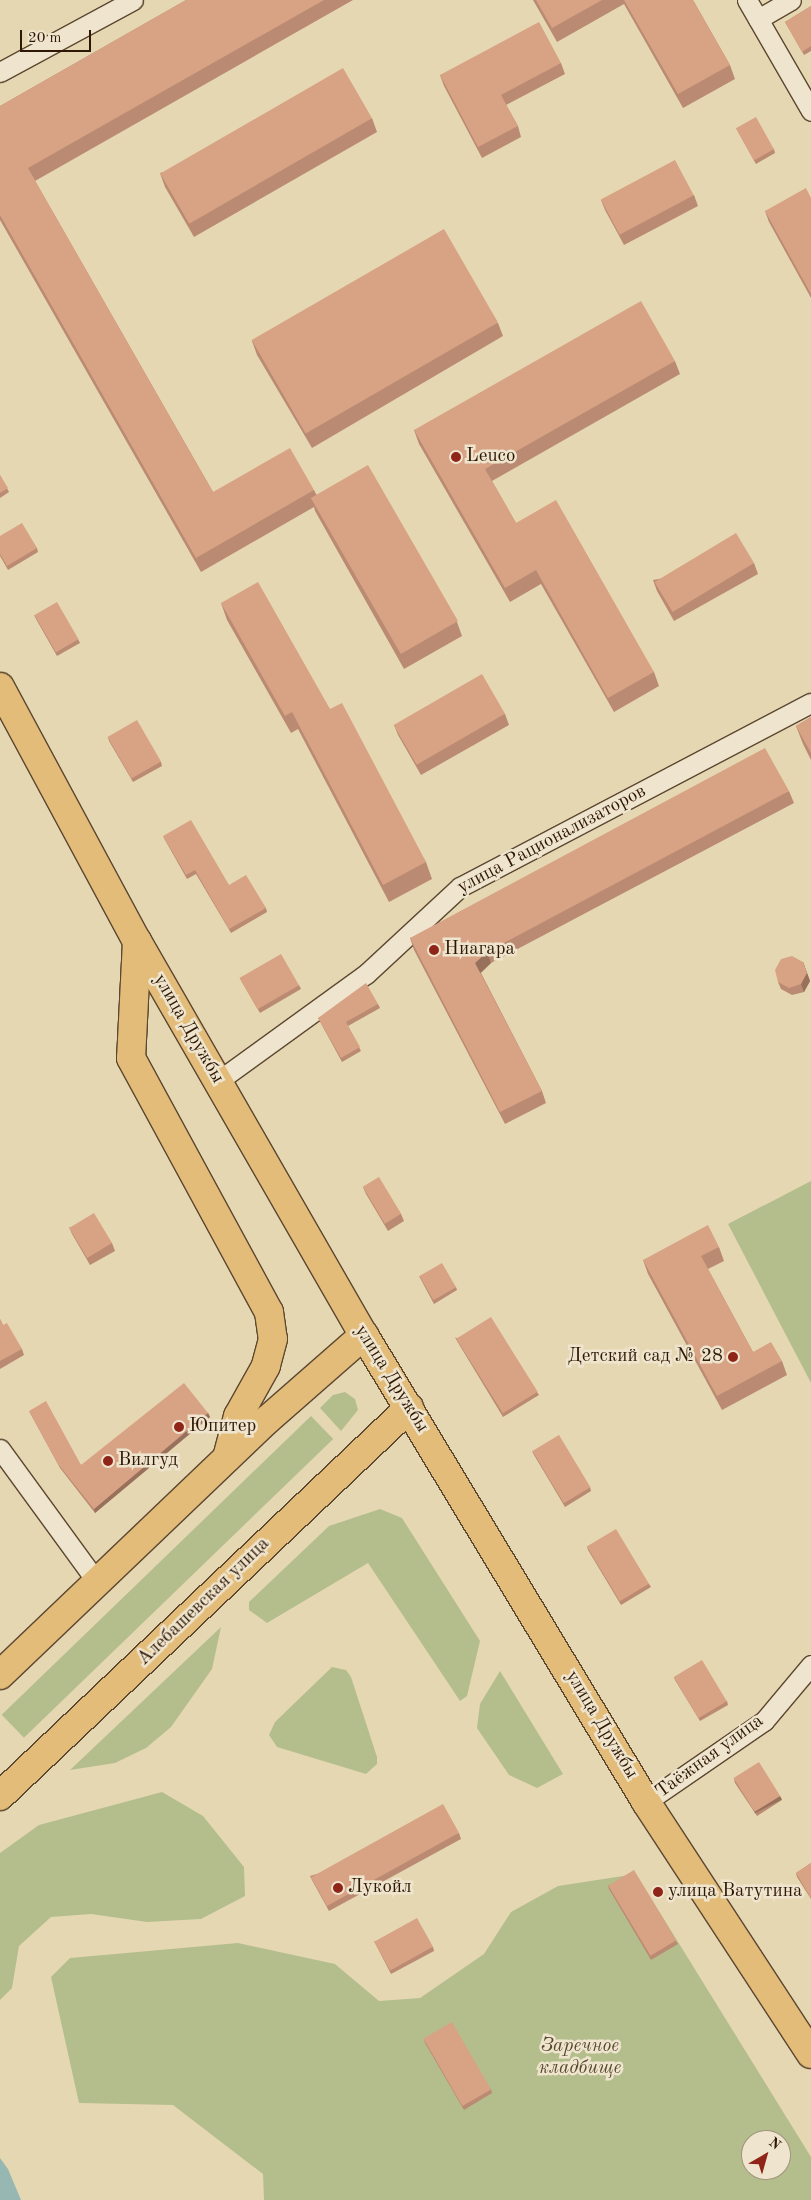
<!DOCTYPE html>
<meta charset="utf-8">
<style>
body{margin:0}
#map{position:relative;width:811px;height:2200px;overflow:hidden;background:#e6d7b3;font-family:"Old Standard TT",serif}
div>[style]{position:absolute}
.green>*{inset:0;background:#b4be8d;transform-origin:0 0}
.water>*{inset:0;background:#97b8b2}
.roads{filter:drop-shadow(1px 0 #5c4730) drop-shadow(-1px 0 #5c4730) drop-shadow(0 1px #5c4730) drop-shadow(0 -1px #5c4730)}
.street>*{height:19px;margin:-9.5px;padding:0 9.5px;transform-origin:9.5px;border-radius:9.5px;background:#efe5ce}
.primary>*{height:28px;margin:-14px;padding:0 14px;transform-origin:14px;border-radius:14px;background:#e3bc7a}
.wall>*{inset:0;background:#ba8b72}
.shaded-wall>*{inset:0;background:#97715c;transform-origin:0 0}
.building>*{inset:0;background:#d8a284;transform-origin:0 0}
.dots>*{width:14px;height:14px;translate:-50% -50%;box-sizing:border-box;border:2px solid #efe5ce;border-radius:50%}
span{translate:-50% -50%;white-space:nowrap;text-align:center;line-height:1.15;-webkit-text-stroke:5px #efe5ce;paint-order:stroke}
.poi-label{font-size:19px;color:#2e1704}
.left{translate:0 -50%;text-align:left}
.right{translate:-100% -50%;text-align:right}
.street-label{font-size:19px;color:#2e1704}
.park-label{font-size:19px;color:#56492d;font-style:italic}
.north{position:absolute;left:741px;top:2130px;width:50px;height:50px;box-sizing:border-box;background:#efe5ce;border:1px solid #a2937d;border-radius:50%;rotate:38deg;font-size:14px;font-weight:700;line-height:20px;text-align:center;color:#2e1704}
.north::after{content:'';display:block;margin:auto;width:18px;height:22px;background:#8f2418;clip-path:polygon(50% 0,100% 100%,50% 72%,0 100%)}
.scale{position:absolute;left:20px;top:30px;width:71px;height:22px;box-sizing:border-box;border:2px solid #2e1704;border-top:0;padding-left:6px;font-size:15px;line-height:18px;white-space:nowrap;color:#2e1704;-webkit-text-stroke:4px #efe5ce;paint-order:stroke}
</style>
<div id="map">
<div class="green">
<div style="clip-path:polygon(811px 1181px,811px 1383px,728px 1224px)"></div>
<div style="clip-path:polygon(345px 1392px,355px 1399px,358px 1410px,341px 1431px,320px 1408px,333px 1395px)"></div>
<div style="left:311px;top:1416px;width:32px;height:430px;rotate:46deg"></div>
<div style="clip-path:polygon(380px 1509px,402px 1518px,480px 1641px,467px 1696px,460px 1701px,368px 1563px,267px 1623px,249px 1610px,249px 1602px,329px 1526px)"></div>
<div style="clip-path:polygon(221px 1627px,212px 1669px,171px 1727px,146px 1748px,115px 1763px,70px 1770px)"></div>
<div style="clip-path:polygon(332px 1667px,346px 1670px,351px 1677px,377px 1757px,377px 1764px,366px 1774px,277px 1747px,269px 1735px,275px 1722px)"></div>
<div style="clip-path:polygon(500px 1671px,563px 1774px,537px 1788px,509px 1775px,477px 1728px,480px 1704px)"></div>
<div style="clip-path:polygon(162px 1792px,203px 1816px,244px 1867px,245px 1896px,201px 1919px,147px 1922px,91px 1914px,51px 1917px,19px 1946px,12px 1988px,0 2000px,0 1853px,39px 1825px)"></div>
<div style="clip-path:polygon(evenodd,636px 1874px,811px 2157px,811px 2200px,264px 2200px,263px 2174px,173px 2105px,79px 2103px,51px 1977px,70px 1958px,238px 1943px,335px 1964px,379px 2001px,420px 1998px,484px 1954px,511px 1912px,558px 1886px,636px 1874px,751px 2140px,781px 2140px,781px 2170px,751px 2170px,751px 2140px)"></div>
</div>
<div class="water">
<div style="clip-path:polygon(0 2158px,8px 2169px,21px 2200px,0 2200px)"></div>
</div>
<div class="roads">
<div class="street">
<div style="left:747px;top:0;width:128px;rotate:60deg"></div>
<div style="left:758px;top:19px;width:38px;rotate:-30deg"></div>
<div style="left:0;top:72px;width:151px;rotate:-28.4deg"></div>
<div style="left:218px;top:1081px;width:183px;rotate:-35.9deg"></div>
<div style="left:366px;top:974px;width:128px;rotate:-42.8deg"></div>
<div style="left:460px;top:887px;width:396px;rotate:-27.7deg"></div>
<div style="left:0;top:1449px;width:165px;rotate:53.9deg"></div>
<div style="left:646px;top:1802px;width:143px;rotate:-34.5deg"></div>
<div style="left:764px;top:1721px;width:73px;rotate:-50deg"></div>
</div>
<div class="primary">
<div style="left:0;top:687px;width:289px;rotate:61.7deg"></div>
<div style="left:137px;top:941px;width:455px;rotate:60.1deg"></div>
<div style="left:364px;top:1335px;width:546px;rotate:58.87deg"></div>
<div style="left:646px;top:1802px;width:301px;rotate:56.8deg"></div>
<div style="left:137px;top:941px;width:117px;rotate:92.9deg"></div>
<div style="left:131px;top:1058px;width:289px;rotate:61.5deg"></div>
<div style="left:269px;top:1312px;width:27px;rotate:82deg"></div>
<div style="left:273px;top:1339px;width:28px;rotate:105deg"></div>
<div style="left:266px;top:1366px;width:57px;rotate:119.2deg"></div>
<div style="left:238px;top:1416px;width:43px;rotate:104.7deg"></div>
<div style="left:0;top:1675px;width:369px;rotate:-43.7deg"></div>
<div style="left:267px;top:1420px;width:129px;rotate:-41.2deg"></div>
<div style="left:0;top:1796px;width:564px;rotate:-43.49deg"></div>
</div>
</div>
<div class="wall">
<div style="clip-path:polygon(186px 0,353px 0,35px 181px,213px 492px,314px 490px,316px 494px,457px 622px,462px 636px,404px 669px,315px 511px,314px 507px,201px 572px,0 220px,0 106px)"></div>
<div style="clip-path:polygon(533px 0,693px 0,730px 65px,735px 79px,683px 108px,624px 4px,557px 42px)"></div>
<div style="clip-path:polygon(811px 6px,811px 51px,804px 55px,785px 22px)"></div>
<div style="clip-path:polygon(561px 63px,565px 74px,506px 105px,518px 126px,521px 137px,482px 158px,444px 86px,440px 75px)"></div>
<div style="clip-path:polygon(372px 118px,377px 132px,194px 237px,165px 187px,160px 173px)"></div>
<div style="clip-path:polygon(736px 128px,774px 149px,775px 153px,756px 164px)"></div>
<div style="clip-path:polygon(694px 195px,698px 206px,624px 245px,605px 210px,601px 200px)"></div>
<div style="clip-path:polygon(811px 198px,811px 298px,769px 222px,765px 211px)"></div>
<div style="clip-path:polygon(498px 323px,503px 336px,312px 448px,257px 355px,252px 341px)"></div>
<div style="clip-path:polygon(675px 361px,680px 374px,492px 481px,516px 523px,654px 672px,659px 686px,614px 712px,541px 584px,510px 602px,419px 444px,414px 430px)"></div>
<div style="clip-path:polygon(0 475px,9px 492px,0 498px)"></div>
<div style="clip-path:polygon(0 536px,37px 548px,38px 552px,8px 570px,0 556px)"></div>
<div style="clip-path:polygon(754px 563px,758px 574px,674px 621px,657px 591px,653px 580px)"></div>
<div style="clip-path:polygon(221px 603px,330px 709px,426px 862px,432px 879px,389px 902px,298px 729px,291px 733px,227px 620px)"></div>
<div style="clip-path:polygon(34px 615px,78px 639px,80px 643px,57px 656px,36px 619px)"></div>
<div style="clip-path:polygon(505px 714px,509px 725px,421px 775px,398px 735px,394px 725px)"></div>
<div style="clip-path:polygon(811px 717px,811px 760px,803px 744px,796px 726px)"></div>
<div style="clip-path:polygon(108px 737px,161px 762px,162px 766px,133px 782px,109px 741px)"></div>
<div style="clip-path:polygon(789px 791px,794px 803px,491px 963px,481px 973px,542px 1091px,546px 1103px,505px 1124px,414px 950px,410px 938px)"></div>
<div style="clip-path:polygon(163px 836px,229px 885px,266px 908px,267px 912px,231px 933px,196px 874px,187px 879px,165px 840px)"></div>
<div style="clip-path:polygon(803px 962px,810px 981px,804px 992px,792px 995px,781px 989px,778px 982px)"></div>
<div style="clip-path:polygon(240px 978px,299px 985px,301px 989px,260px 1013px,242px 982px)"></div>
<div style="clip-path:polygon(378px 1004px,380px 1008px,348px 1026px,361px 1051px,342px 1062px,318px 1018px)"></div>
<div style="clip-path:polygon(363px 1187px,401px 1214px,404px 1221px,388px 1231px,366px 1194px)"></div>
<div style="clip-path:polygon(69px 1227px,112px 1243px,115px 1251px,90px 1265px,72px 1234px)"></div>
<div style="clip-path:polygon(719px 1247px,724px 1261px,708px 1269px,753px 1352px,782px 1361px,787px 1375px,722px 1410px,648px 1274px,643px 1260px)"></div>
<div style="clip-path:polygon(419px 1276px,456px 1287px,457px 1290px,434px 1304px)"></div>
<div style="clip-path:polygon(0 1319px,3px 1325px,22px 1349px,24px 1355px,0 1369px)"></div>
<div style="clip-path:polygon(455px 1337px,537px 1392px,539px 1395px,503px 1417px,457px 1341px)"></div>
<div style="clip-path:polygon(29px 1411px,81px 1465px,208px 1413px,210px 1417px,95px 1513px,60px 1468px)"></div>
<div style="clip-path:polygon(532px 1451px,590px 1487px,591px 1491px,565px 1507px,534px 1455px)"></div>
<div style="clip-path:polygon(587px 1546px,649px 1584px,651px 1587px,621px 1605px,588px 1550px)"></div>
<div style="clip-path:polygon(674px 1677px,727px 1701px,728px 1705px,700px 1721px,675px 1680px)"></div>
<div style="clip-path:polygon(734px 1779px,780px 1796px,782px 1800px,757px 1816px,735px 1783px)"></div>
<div style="clip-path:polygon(459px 1833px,461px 1839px,329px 1911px,313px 1882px,310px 1876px)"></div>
<div style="clip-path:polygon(811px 1863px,811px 1899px,797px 1877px,796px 1873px)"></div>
<div style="clip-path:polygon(608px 1885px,676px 1941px,678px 1944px,651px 1960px,609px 1889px)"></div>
<div style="clip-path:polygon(374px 1941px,433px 1947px,434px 1951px,391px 1974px)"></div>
<div style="clip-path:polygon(424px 2039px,491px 2089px,492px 2093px,464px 2110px,425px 2043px)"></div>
</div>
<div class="shaded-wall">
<div style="clip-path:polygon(487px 952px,491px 963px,479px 974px,475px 963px)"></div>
<div style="clip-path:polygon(803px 962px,810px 981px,804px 992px,801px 984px)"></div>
<div style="clip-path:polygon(208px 1413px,210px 1417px,95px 1513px,94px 1509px)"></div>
<div style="left:780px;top:1796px;width:4px;height:30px;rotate:63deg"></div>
</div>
<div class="building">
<div style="clip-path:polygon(186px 0,324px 0,28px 168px,213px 492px,290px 448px,314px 490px,196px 558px,0 215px,0 106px)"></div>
<div style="clip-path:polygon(536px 0,602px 0,552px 28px)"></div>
<div style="clip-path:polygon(624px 0,693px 0,730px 65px,678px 94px)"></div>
<div style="clip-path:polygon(811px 6px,811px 46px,802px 52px,785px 22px)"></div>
<div style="clip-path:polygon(539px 22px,561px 63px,501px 95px,518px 126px,478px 147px,440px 75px)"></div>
<div style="left:343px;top:68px;width:58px;height:211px;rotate:60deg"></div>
<div style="left:756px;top:117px;width:37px;height:23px;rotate:61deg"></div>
<div style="left:675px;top:160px;width:40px;height:84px;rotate:62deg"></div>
<div style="clip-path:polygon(806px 188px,811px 198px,811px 294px,765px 211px)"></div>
<div style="left:444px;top:229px;width:108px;height:222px;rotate:60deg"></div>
<div style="clip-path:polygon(641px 301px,675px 361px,485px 469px,516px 523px,556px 500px,654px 672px,608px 698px,536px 570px,505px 588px,414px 430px)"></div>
<div style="left:368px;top:465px;width:180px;height:66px;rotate:60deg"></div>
<div style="clip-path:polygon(0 475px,8px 488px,0 493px)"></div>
<div style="clip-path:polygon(22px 523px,37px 548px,7px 566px,0 554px,0 536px)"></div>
<div style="left:736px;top:533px;width:35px;height:95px;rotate:59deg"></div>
<div style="clip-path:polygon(258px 582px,330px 709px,342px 703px,426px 862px,383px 885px,292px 712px,285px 716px,221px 603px)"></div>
<div style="left:57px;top:602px;width:43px;height:26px;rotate:60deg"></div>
<div style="left:482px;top:674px;width:46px;height:102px;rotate:60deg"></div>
<div style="clip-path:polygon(811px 717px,811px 753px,796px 726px)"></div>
<div style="left:137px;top:720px;width:48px;height:34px;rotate:60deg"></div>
<div style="clip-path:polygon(765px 748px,789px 791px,487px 952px,475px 963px,542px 1091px,500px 1112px,410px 938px)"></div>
<div style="clip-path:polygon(191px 820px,229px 885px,246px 875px,266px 908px,229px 929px,195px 870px,186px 875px,163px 836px)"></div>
<div style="left:281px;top:954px;width:36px;height:48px;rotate:60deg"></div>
<div style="clip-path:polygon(792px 956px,803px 962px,807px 973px,801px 984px,789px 988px,778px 982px,775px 970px,781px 959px)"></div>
<div style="clip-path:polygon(366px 983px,378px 1004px,346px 1022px,360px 1047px,341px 1058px,318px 1018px)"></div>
<div style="left:379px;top:1177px;width:43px;height:19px;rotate:59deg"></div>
<div style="left:94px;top:1213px;width:35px;height:29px;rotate:59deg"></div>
<div style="clip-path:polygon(708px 1225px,719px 1247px,701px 1256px,753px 1352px,771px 1342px,782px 1361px,717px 1396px,643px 1260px)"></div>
<div style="left:442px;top:1263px;width:28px;height:26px;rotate:60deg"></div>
<div style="left:491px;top:1317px;width:88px;height:41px;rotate:58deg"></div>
<div style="clip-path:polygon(0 1319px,3px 1325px,7px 1323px,22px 1349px,0 1361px)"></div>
<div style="clip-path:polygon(184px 1383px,208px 1413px,94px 1509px,58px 1464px,29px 1411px,46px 1401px,81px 1465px)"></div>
<div style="left:559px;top:1435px;width:61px;height:31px;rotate:59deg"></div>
<div style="left:616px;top:1529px;width:64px;height:34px;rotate:59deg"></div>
<div style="left:702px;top:1660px;width:48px;height:33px;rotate:59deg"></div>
<div style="left:759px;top:1762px;width:40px;height:30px;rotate:58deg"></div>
<div style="left:443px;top:1804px;width:33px;height:151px;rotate:61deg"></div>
<div style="clip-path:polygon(811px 1863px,811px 1898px,796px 1873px)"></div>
<div style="left:634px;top:1870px;width:82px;height:30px;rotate:59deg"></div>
<div style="left:417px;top:1918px;width:33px;height:49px;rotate:61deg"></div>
<div style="left:452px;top:2022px;width:78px;height:33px;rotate:60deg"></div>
</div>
<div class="dots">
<div style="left:456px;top:457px;background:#8f2418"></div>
<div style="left:434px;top:950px;background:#8f2418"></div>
<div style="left:733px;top:1357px;background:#8f2418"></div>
<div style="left:179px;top:1427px;background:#8f2418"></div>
<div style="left:108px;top:1461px;background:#8f2418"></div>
<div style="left:338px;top:1888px;background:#8f2418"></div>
<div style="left:658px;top:1892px;background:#8f2418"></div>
</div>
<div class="poi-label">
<span class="left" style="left:466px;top:457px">Leuco</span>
<span class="left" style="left:444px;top:950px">Ниагара</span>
<span class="right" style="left:723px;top:1357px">Детский сад № 28</span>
<span class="left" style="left:189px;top:1427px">Юпитер</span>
<span class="left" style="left:118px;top:1461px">Вилгуд</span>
<span class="left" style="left:348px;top:1888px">Лукойл</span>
<span class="left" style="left:668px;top:1892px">улица Ватутина</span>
</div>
<div class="street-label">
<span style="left:552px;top:840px;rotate:-28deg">улица Рационализаторов</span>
<span style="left:188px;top:1029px;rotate:60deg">улица Дружбы</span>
<span style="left:391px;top:1379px;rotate:58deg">улица Дружбы</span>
<span style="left:204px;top:1602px;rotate:-44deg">Алебашевская улица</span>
<span style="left:601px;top:1725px;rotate:59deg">улица Дружбы</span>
<span style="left:710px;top:1757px;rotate:-36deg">Таёжная улица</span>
</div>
<div class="park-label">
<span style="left:580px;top:2058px">Заречное<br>кладбище</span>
</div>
<div class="north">N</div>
<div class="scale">20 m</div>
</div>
